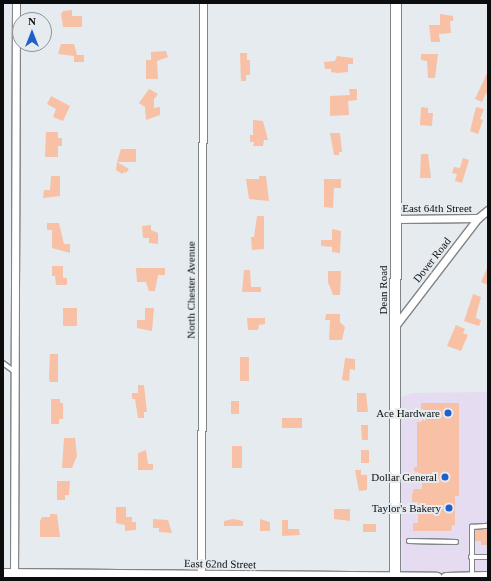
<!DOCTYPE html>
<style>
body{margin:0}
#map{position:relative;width:491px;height:581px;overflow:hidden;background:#e6ebef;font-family:Georgia,serif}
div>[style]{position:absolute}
.commercial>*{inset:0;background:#e5dcf1}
.building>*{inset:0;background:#f8c0a4;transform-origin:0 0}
.roads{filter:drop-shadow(1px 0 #808588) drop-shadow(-1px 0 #808588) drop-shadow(0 1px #808588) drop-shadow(0 -1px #808588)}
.lane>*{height:3.5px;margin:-1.75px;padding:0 1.75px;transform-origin:1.75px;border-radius:1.75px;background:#fff}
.street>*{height:7px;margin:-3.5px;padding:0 3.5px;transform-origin:3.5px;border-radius:3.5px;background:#fff}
.secondary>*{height:10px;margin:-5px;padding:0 5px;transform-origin:5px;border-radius:5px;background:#fff}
.dots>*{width:11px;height:11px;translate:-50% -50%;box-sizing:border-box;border:2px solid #e6ebef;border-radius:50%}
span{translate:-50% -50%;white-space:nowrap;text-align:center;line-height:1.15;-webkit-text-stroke:4px #e6ebef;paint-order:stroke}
.street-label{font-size:11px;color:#0c0d0f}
.poi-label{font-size:11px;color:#0c0d0f}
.right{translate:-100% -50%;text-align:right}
.frame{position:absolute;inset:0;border:4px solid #0c0d0f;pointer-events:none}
.north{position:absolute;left:12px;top:12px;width:40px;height:40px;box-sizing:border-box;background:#e6ebef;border:1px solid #8f9295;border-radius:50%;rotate:0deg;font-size:11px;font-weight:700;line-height:16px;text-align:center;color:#0c0d0f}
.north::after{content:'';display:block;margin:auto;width:14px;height:18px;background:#1f5fcb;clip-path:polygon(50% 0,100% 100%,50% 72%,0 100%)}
</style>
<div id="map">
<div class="commercial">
<div style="clip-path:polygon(488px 392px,488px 578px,402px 578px,400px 398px,412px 393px)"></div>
</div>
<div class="building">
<div style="clip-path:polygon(72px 10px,72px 16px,82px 16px,82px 27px,63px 27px,61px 14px,63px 11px)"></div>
<div style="clip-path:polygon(440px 14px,453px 16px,453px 21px,450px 21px,451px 33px,439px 34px,440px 42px,431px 42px,429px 25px,440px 25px)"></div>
<div style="clip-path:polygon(61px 44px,74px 44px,77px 55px,84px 55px,84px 62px,74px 62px,74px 56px,58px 54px)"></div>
<div style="clip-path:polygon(166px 51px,168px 57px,157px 61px,158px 79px,146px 79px,146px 60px,151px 60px,151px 52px)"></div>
<div style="clip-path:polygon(240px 53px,247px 53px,247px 60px,250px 60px,250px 75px,246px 75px,246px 81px,241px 81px)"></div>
<div style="clip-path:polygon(421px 54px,438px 54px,435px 78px,428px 78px,427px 61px,421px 60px)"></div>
<div style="clip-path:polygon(337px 56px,353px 58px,353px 64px,348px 64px,348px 72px,338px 73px,331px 72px,331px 69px,325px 69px,324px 62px,335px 61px)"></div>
<div style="clip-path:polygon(488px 71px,488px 93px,486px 93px,482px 102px,475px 99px)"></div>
<div style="clip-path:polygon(149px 89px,158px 94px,154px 99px,154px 108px,160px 107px,160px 115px,146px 120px,145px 107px,139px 103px)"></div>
<div style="clip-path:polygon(349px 89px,357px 89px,357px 100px,348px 101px,349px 115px,330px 116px,330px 96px,350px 95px)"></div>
<div style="clip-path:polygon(51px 96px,70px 106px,63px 121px,53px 117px,56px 109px,47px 104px)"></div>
<div style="clip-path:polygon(421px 107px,428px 108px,428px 113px,433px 113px,432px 126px,420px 125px)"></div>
<div style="clip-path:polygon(476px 107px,484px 109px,480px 119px,483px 120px,478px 134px,470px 131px)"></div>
<div style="clip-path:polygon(253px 120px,263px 121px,268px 140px,264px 140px,263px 146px,253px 146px,254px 142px,250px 142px,250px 135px,253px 135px)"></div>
<div style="clip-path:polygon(46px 132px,58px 132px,58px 138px,62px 138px,62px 146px,58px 146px,58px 157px,45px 157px)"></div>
<div style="clip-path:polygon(330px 133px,340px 133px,342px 152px,339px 152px,339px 155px,334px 155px)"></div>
<div style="clip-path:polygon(121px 149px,136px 149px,136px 162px,117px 162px)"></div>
<div style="clip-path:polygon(421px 154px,428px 154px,431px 178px,420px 178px)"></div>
<div style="clip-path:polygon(463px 158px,469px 160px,462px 183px,455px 181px,457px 174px,452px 173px,454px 167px,460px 168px)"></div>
<div style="clip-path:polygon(117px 162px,129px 169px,126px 173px,124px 172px,122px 174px,116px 170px)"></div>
<div style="clip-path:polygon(51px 176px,60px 176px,60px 196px,43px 198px,44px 190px,50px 190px)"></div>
<div style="clip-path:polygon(259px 176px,266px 176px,269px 201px,249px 199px,246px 179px,259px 179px)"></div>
<div style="clip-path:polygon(324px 179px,341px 179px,341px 188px,334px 188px,333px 208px,324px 207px)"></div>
<div style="clip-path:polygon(257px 216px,264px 216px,264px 249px,252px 250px,251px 237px,254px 237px)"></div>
<div style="clip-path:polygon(47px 223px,59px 223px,64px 244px,70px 244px,70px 253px,52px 248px,52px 230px,47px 230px)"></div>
<div style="clip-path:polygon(151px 225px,151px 230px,158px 233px,158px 244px,149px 243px,149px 238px,143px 238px,142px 226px)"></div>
<div style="clip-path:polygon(332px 229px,341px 231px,340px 253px,332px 252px,332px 247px,321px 246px,321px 240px,332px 240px)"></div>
<div style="clip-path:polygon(52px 266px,63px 266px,63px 278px,67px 278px,67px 285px,56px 285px,55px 276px,52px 276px)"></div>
<div style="clip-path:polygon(488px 266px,488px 285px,481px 282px)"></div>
<div style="clip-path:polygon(136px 268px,165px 268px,165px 275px,158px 275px,155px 291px,149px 291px,146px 282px,137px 282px)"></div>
<div style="clip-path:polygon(244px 270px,250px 270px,251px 287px,261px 287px,261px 292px,242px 292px)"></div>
<div style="clip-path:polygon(328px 271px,341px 271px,340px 295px,333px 295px,328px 282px)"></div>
<div style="clip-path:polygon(473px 294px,481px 297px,476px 316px,476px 318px,481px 320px,479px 326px,464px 321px)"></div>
<div style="left:63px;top:308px;width:14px;height:18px"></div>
<div style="clip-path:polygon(145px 308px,154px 308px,152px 331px,137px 328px,137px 320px,145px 320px)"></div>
<div style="clip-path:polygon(326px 314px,340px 314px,340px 322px,345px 327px,342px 340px,329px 340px,330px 320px,325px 320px)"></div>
<div style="clip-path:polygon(247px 318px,265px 318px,265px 324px,259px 325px,258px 330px,248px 330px)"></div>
<div style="clip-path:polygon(456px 325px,465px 329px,463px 333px,468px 335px,461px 351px,447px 346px)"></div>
<div style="clip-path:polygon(50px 354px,58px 354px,58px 382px,50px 382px,49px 378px)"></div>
<div style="left:240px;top:357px;width:9px;height:24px"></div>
<div style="clip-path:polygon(345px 358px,355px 359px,355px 370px,350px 369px,349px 381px,342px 380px)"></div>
<div style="clip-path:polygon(138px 385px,144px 385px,147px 412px,144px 412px,144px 418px,138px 418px,135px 399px,132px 399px,132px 393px,138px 393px)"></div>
<div style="clip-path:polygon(357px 393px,366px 393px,368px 412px,357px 412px)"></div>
<div style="clip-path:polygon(51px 399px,60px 399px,60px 403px,63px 403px,63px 419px,59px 419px,59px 424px,51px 424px)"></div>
<div style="left:231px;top:401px;width:8px;height:13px"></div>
<div style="clip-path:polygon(421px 403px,459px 403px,459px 496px,455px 496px,455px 525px,452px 525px,451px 531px,413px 531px,413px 523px,418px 523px,418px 502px,412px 502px,412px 495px,414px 489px,422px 489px,422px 474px,414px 471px,414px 467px,417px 467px,417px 422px,421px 422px)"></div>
<div style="left:302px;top:418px;width:10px;height:20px;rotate:90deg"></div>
<div style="clip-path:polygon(361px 425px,368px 425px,368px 440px,362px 440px)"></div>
<div style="clip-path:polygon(64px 438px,75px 438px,77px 456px,72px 468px,62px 468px)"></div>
<div style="left:232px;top:446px;width:10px;height:22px"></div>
<div style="clip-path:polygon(146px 450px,148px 464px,153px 464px,153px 470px,138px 470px,138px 453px)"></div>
<div style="left:361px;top:450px;width:8px;height:13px"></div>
<div style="clip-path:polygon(355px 470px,361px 470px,361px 475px,367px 475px,367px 490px,359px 491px)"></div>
<div style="clip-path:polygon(57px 481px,70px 481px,69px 495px,65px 495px,65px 500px,57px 500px)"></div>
<div style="clip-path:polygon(116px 507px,126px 507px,126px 517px,132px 517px,132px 522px,136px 522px,136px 530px,125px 531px,125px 525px,116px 523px)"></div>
<div style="clip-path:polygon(334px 509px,350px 509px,350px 521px,334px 519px)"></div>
<div style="clip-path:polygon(50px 514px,57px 514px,60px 537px,40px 537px,40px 521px,42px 517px,50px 517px)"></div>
<div style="clip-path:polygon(153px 519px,168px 520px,172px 533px,159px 532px,159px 528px,153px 528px)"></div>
<div style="clip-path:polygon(233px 519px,243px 521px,243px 526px,224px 526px,224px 521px)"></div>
<div style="clip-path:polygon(260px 519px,270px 522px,270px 531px,260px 531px)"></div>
<div style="clip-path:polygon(282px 520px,288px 520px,288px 529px,299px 529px,300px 535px,282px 536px)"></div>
<div style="left:363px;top:524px;width:13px;height:8px"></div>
<div style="clip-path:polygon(488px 529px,488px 545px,481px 545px,481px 541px,475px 541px,475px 530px)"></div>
</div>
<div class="roads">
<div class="lane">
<div style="left:3px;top:363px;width:14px;rotate:36deg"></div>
<div style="left:409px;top:541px;width:47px;rotate:1.2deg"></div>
<div style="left:471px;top:557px;width:17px"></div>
<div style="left:472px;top:576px;width:49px;rotate:-90deg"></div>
<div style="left:472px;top:527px;width:16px;rotate:-4deg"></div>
</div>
<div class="street">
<div style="left:395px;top:219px;width:83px;rotate:-0.7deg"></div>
<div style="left:395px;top:326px;width:136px;rotate:-52.5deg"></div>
<div style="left:478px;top:218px;width:13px;rotate:-39deg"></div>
<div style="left:14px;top:578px;width:575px;rotate:-89.8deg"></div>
<div style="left:201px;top:578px;width:575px;rotate:-89.8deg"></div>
</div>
<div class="secondary">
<div style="left:3px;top:574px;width:434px;rotate:0.5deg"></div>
<div style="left:395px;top:578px;width:575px;rotate:-89.9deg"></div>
<div style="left:446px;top:578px;width:42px;rotate:-1.4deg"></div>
</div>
</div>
<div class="dots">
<div style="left:448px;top:413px;background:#1f5fcb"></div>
<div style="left:445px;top:477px;background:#1f5fcb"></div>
<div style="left:449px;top:508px;background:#1f5fcb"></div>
</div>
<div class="street-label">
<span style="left:437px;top:208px">East 64th Street</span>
<span style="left:432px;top:260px;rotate:-52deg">Dover Road</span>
<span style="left:191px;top:290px;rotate:-90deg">North Chester Avenue</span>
<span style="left:383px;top:290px;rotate:-90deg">Dean Road</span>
<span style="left:220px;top:564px;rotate:1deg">East 62nd Street</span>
</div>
<div class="poi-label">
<span class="right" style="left:440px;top:413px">Ace Hardware</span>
<span class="right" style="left:437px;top:477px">Dollar General</span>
<span class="right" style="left:441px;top:508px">Taylor's Bakery</span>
</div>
<div class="frame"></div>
<div class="north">N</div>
</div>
